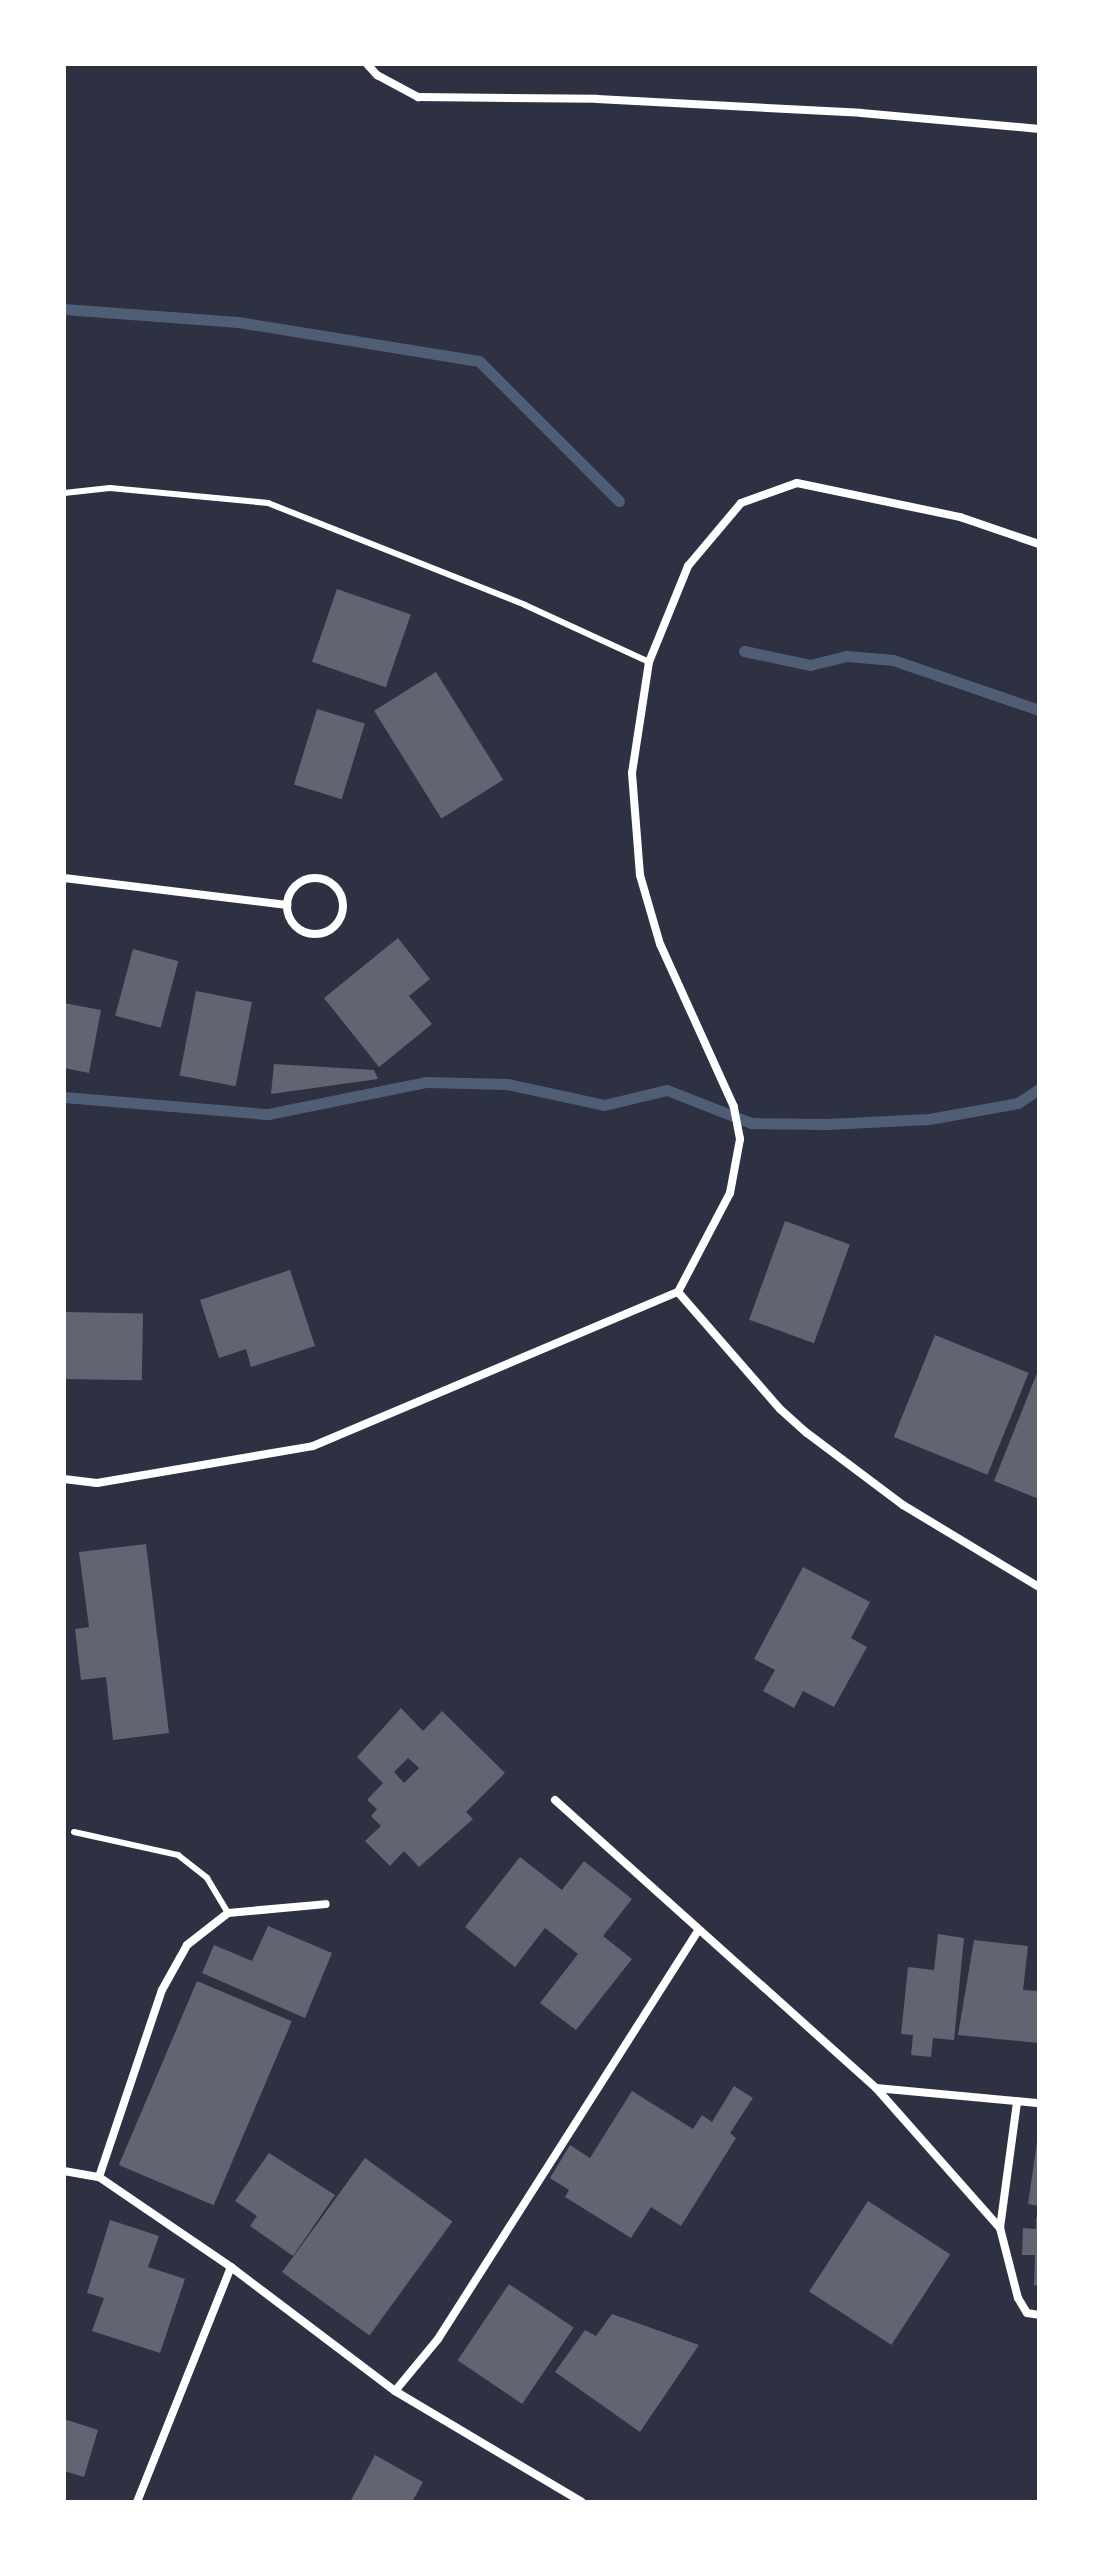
<!DOCTYPE html>
<style>
body{margin:0}
#map{position:relative;width:1103px;height:2566px;overflow:hidden;background:#2d3142;font-family:Cabin,sans-serif}
div>[style]{position:absolute}
.stream>*{height:11px;margin:-5.5px;padding:0 5.5px;transform-origin:5.5px;border-radius:5.5px;background:#4f5d75}
.building>*{inset:0;background:#626471;transform-origin:0 0}
.service>*{height:6px;margin:-3px;padding:0 3px;transform-origin:3px;border-radius:3px;background:#fff}
.minor>*{height:8px;margin:-4px;padding:0 4px;transform-origin:4px;border-radius:4px;background:#fff}
.minor>.ring{margin:-4px;padding:0;box-sizing:content-box;background:none;border:8px solid #fff;border-radius:50%}
span{translate:-50% -50%;white-space:nowrap;text-align:center;line-height:1.15;-webkit-text-stroke:8px #fff;paint-order:stroke}
.frame{position:absolute;inset:0;border:66px solid #fff;pointer-events:none}
</style>
<div id="map">
<div class="stream">
<div style="left:64px;top:309px;width:174px;rotate:4.3deg"></div>
<div style="left:238px;top:322px;width:244px;rotate:9.2deg"></div>
<div style="left:479px;top:361px;width:198px;rotate:45deg"></div>
<div style="left:744px;top:651px;width:67px;rotate:12deg"></div>
<div style="left:810px;top:665px;width:38px;rotate:-14deg"></div>
<div style="left:847px;top:656px;width:46px;rotate:5deg"></div>
<div style="left:893px;top:660px;width:154px;rotate:18.9deg"></div>
<div style="left:64px;top:1097px;width:205px;rotate:4.8deg"></div>
<div style="left:268px;top:1114px;width:162px;rotate:-11.4deg"></div>
<div style="left:427px;top:1082px;width:80px;rotate:1.4deg"></div>
<div style="left:507px;top:1084px;width:99px;rotate:12.2deg"></div>
<div style="left:604px;top:1105px;width:65px;rotate:-13.4deg"></div>
<div style="left:667px;top:1090px;width:90px;rotate:21.4deg"></div>
<div style="left:751px;top:1123px;width:76px;rotate:0.8deg"></div>
<div style="left:827px;top:1124px;width:102px;rotate:-2.8deg"></div>
<div style="left:929px;top:1119px;width:90px;rotate:-10.2deg"></div>
<div style="left:1018px;top:1103px;width:25px;rotate:-34deg"></div>
</div>
<div class="building">
<div style="left:337px;top:589px;width:78px;height:77px;rotate:19deg"></div>
<div style="left:436px;top:672px;width:127px;height:73px;rotate:58deg"></div>
<div style="left:317px;top:709px;width:50px;height:79px;rotate:17deg"></div>
<div style="clip-path:polygon(398px 938px,430px 979px,409px 996px,432px 1024px,379px 1067px,324px 998px)"></div>
<div style="left:133px;top:949px;width:47px;height:69px;rotate:15deg"></div>
<div style="left:196px;top:991px;width:57px;height:86px;rotate:11deg"></div>
<div style="clip-path:polygon(64px 1003px,101px 1010px,89px 1073px,64px 1068px)"></div>
<div style="clip-path:polygon(274px 1064px,374px 1070px,378px 1079px,271px 1094px)"></div>
<div style="left:785px;top:1221px;width:69px;height:105px;rotate:20deg"></div>
<div style="clip-path:polygon(290px 1270px,315px 1346px,251px 1367px,246px 1349px,219px 1358px,200px 1300px)"></div>
<div style="left:64px;top:1312px;width:79px;height:67px;rotate:1deg"></div>
<div style="left:935px;top:1335px;width:101px;height:110px;rotate:22deg"></div>
<div style="clip-path:polygon(1039px 1368px,1039px 1499px,994px 1481px)"></div>
<div style="clip-path:polygon(146px 1544px,169px 1733px,113px 1740px,106px 1677px,81px 1680px,75px 1629px,89px 1627px,79px 1552px)"></div>
<div style="clip-path:polygon(803px 1567px,870px 1602px,851px 1638px,867px 1647px,834px 1707px,803px 1691px,794px 1708px,763px 1691px,775px 1670px,754px 1659px)"></div>
<div style="clip-path:polygon(evenodd,401px 1708px,423px 1731px,442px 1711px,505px 1773px,466px 1812px,473px 1819px,419px 1867px,404px 1851px,390px 1866px,365px 1841px,381px 1826px,371px 1816px,377px 1809px,367px 1800px,383px 1783px,357px 1757px,401px 1708px,408px 1758px,419px 1768px,404px 1783px,394px 1772px,408px 1758px)"></div>
<div style="clip-path:polygon(520px 1857px,562px 1890px,584px 1861px,632px 1899px,603px 1936px,632px 1959px,576px 2030px,540px 2003px,578px 1954px,545px 1928px,515px 1967px,465px 1927px)"></div>
<div style="clip-path:polygon(268px 1926px,332px 1953px,305px 2018px,202px 1973px,214px 1945px,252px 1961px)"></div>
<div style="clip-path:polygon(938px 1934px,964px 1938px,954px 2040px,933px 2038px,931px 2057px,911px 2055px,913px 2035px,901px 2034px,908px 1967px,934px 1970px)"></div>
<div style="clip-path:polygon(974px 1940px,1028px 1946px,1023px 1990px,1039px 1991px,1039px 2043px,958px 2035px)"></div>
<div style="left:197px;top:1981px;width:103px;height:200px;rotate:23deg"></div>
<div style="clip-path:polygon(734px 2086px,753px 2098px,730px 2133px,736px 2138px,681px 2226px,651px 2207px,631px 2238px,565px 2197px,569px 2190px,550px 2178px,570px 2145px,590px 2158px,632px 2091px,693px 2129px,702px 2115px,712px 2122px)"></div>
<div style="clip-path:polygon(1037px 2142px,1039px 2142px,1039px 2206px,1028px 2204px)"></div>
<div style="clip-path:polygon(269px 2153px,335px 2195px,293px 2256px,250px 2226px,257px 2216px,235px 2201px)"></div>
<div style="left:365px;top:2158px;width:108px;height:141px;rotate:36deg"></div>
<div style="left:868px;top:2201px;width:98px;height:108px;rotate:33deg"></div>
<div style="clip-path:polygon(1036px 2217px,1039px 2217px,1039px 2286px,1034px 2285px,1035px 2255px,1022px 2255px,1023px 2228px,1036px 2229px)"></div>
<div style="clip-path:polygon(110px 2220px,159px 2236px,148px 2267px,185px 2279px,160px 2353px,92px 2331px,104px 2298px,87px 2293px)"></div>
<div style="left:509px;top:2284px;width:78px;height:92px;rotate:34deg"></div>
<div style="clip-path:polygon(612px 2314px,699px 2345px,640px 2432px,555px 2372px,585px 2330px,596px 2336px)"></div>
<div style="clip-path:polygon(64px 2419px,98px 2430px,84px 2477px,64px 2471px)"></div>
<div style="clip-path:polygon(375px 2455px,423px 2482px,412px 2502px,350px 2502px)"></div>
</div>
<div class="service">
<div style="left:64px;top:493px;width:46px;rotate:-6.2deg"></div>
<div style="left:110px;top:488px;width:159px;rotate:5.4deg"></div>
<div style="left:268px;top:503px;width:277px;rotate:21.6deg"></div>
<div style="left:525px;top:605px;width:136px;rotate:24.7deg"></div>
<div style="left:74px;top:1832px;width:107px;rotate:12.5deg"></div>
<div style="left:178px;top:1855px;width:37px;rotate:38deg"></div>
<div style="left:207px;top:1878px;width:41px;rotate:59deg"></div>
</div>
<div class="minor">
<div style="left:367px;top:64px;width:15px;rotate:48deg"></div>
<div style="left:377px;top:75px;width:47px;rotate:28.2deg"></div>
<div style="left:418px;top:97px;width:179px;rotate:0.6deg"></div>
<div style="left:597px;top:99px;width:264px;rotate:3deg"></div>
<div style="left:861px;top:113px;width:179px;rotate:5.1deg"></div>
<div class="ring" style="left:287px;top:878px;width:48px;height:48px"></div>
<div style="left:64px;top:878px;width:225px;rotate:6.9deg"></div>
<div style="left:678px;top:1292px;width:155px;rotate:48.9deg"></div>
<div style="left:780px;top:1409px;width:36px;rotate:42deg"></div>
<div style="left:807px;top:1433px;width:120px;rotate:36.9deg"></div>
<div style="left:903px;top:1505px;width:159px;rotate:31.1deg"></div>
<div style="left:64px;top:1479px;width:33px;rotate:7deg"></div>
<div style="left:97px;top:1483px;width:219px;rotate:-9.7deg"></div>
<div style="left:313px;top:1446px;width:396px;rotate:-22.9deg"></div>
<div style="left:678px;top:1292px;width:112px;rotate:-62.3deg"></div>
<div style="left:730px;top:1193px;width:55px;rotate:-79.5deg"></div>
<div style="left:740px;top:1139px;width:33px;rotate:-101deg"></div>
<div style="left:734px;top:1107px;width:179px;rotate:-114.4deg"></div>
<div style="left:660px;top:944px;width:72px;rotate:-106.2deg"></div>
<div style="left:640px;top:875px;width:102px;rotate:-94.5deg"></div>
<div style="left:632px;top:773px;width:112px;rotate:-81.3deg"></div>
<div style="left:649px;top:662px;width:104px;rotate:-67.9deg"></div>
<div style="left:688px;top:566px;width:82px;rotate:-49.9deg"></div>
<div style="left:741px;top:503px;width:59px;rotate:-19.7deg"></div>
<div style="left:797px;top:483px;width:167px;rotate:11.8deg"></div>
<div style="left:960px;top:517px;width:83px;rotate:18.9deg"></div>
<div style="left:555px;top:1800px;width:431px;rotate:41.9deg"></div>
<div style="left:876px;top:2088px;width:164px;rotate:5.3deg"></div>
<div style="left:877px;top:2089px;width:186px;rotate:48.5deg"></div>
<div style="left:1000px;top:2228px;width:72px;rotate:75.6deg"></div>
<div style="left:1018px;top:2298px;width:17px;rotate:59deg"></div>
<div style="left:1027px;top:2313px;width:12px;rotate:9deg"></div>
<div style="left:64px;top:2171px;width:36px;rotate:10deg"></div>
<div style="left:99px;top:2177px;width:160px;rotate:34.3deg"></div>
<div style="left:231px;top:2267px;width:206px;rotate:37.1deg"></div>
<div style="left:395px;top:2391px;width:217px;rotate:30.7deg"></div>
<div style="left:99px;top:2177px;width:197px;rotate:-71.4deg"></div>
<div style="left:162px;top:1990px;width:51px;rotate:-60.9deg"></div>
<div style="left:187px;top:1945px;width:52px;rotate:-38deg"></div>
<div style="left:228px;top:1913px;width:98px;rotate:-5.2deg"></div>
<div style="left:1000px;top:2228px;width:127px;rotate:-82.3deg"></div>
<div style="left:395px;top:2391px;width:67px;rotate:-50.4deg"></div>
<div style="left:438px;top:2339px;width:485px;rotate:-57.5deg"></div>
<div style="left:137px;top:2502px;width:253px;rotate:-68.2deg"></div>
</div>
<div class="frame"></div>
</div>
